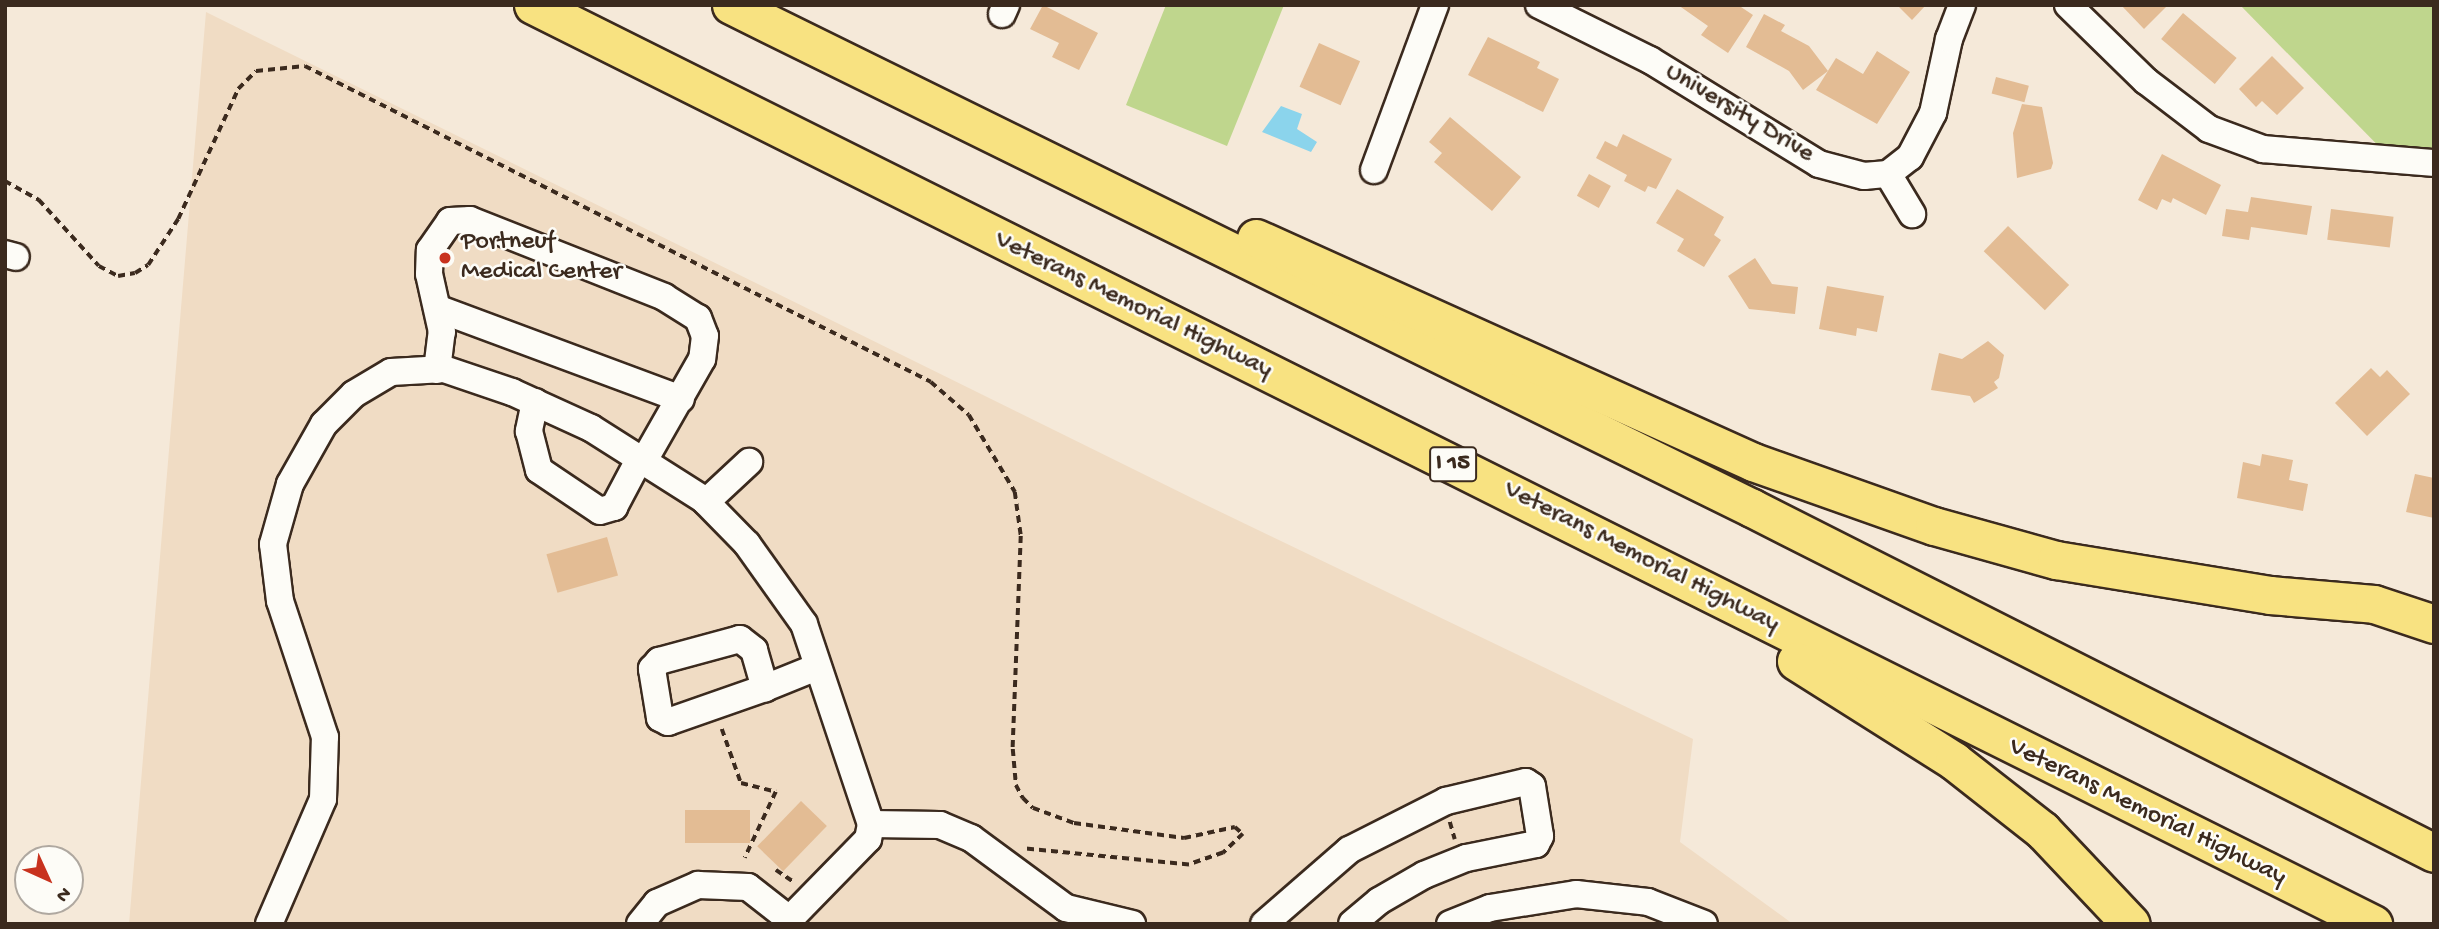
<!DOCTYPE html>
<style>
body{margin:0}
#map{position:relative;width:2439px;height:929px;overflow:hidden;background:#f5e9d9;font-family:"Gochi Hand",sans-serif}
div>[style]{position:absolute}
.built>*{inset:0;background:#f0dcc4}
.green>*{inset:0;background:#bfd68d}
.water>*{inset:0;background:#8bd4ec}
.building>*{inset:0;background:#e3bc94;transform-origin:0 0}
.path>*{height:3.5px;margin-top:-1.75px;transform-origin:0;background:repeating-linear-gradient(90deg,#3b2a1e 0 7px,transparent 0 12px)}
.roads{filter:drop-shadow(2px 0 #3b2a1e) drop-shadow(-2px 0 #3b2a1e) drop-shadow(0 2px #3b2a1e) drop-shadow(0 -2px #3b2a1e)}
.minor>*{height:26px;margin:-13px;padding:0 13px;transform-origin:13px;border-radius:13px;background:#fdfcf7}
.highway>*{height:37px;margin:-18.5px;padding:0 18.5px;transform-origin:18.5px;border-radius:18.5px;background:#f8e281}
.dots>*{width:19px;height:19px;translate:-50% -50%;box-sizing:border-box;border:4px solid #fdfcf7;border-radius:50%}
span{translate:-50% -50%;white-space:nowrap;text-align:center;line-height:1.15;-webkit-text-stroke:5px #fdfcf7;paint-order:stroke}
.shield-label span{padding:2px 5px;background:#fdfcf7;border:2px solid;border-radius:5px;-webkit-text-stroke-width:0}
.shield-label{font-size:24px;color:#3b2a1e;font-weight:700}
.street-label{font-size:26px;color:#3b2a1e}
.poi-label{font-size:26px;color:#3b2a1e}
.left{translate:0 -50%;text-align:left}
.frame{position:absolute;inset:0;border:7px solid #3b2a1e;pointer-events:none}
.north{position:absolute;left:14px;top:845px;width:70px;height:70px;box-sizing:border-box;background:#fdfcf7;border:2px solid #afa8a0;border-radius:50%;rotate:135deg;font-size:19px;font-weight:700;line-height:28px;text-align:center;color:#3b2a1e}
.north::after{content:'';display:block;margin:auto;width:24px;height:32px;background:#c8321e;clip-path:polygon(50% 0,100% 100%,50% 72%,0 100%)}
</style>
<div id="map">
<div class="built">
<div style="clip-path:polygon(206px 12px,1204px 504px,1693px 739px,1680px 842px,1793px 924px,129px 924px)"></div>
</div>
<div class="green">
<div style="clip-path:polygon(1166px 5px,1284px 5px,1227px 146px,1126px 105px)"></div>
<div style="clip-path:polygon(2240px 5px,2434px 5px,2434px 174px,2404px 172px)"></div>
</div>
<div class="water">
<div style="clip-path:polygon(1281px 106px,1302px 114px,1297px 129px,1317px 142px,1311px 152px,1262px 132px)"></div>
</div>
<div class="building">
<div style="clip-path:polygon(1043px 5px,1098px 33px,1079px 70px,1052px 57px,1059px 43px,1030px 29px)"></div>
<div style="clip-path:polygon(1678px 5px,1738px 5px,1753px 15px,1728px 53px,1701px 35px,1708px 26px)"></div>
<div style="clip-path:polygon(1897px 5px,1926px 5px,1912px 20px)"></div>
<div style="clip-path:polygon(2121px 5px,2168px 5px,2144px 29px)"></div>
<div style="left:2183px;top:13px;width:70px;height:34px;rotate:40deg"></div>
<div style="clip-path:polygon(1764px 14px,1785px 25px,1781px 31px,1809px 46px,1828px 71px,1803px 90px,1789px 71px,1746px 47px)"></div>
<div style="clip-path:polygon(1488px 37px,1540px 62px,1537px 68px,1559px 79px,1543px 112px,1468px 75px)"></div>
<div style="left:1319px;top:43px;width:45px;height:48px;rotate:24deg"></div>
<div style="clip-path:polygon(1877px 51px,1910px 72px,1877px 124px,1816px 90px,1836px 58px,1863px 74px)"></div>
<div style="clip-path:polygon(2272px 56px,2304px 88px,2277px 115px,2262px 101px,2256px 107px,2239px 89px)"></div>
<div style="left:1996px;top:77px;width:34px;height:17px;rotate:15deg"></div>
<div style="clip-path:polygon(2022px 104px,2042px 107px,2053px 163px,2051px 169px,2017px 178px,2013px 133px)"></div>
<div style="clip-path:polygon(1450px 117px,1521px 177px,1492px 211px,1434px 162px,1442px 153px,1429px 142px)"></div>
<div style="clip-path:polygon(1623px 134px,1672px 159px,1656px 189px,1648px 186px,1645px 192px,1624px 181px,1627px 175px,1596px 158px,1605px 141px,1617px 147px)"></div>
<div style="clip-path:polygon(2162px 154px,2221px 185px,2206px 215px,2173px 198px,2171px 203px,2162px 199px,2157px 210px,2138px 200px)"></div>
<div style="left:1589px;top:174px;width:25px;height:25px;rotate:29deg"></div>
<div style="clip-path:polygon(1677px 189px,1724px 217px,1714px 235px,1721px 240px,1704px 267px,1677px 251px,1684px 239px,1656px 223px)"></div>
<div style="clip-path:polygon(2251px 197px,2312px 206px,2307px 235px,2251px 227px,2249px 240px,2222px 236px,2226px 209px,2248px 212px)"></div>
<div style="left:2331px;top:209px;width:63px;height:31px;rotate:7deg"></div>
<div style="left:2008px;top:226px;width:85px;height:35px;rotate:44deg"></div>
<div style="clip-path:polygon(1755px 258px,1772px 284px,1798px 287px,1795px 314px,1749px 309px,1728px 276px)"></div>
<div style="clip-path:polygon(1827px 286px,1884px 296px,1877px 332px,1857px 328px,1856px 336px,1819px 329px)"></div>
<div style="clip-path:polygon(1988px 341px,2004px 355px,1999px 378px,1994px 382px,1998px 388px,1974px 403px,1970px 396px,1931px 390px,1939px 353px,1962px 359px)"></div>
<div style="clip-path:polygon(2371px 368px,2380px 377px,2387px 370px,2410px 394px,2367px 436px,2335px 403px)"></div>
<div style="clip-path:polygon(2262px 454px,2293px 460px,2289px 480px,2308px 484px,2303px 511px,2237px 498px,2243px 462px,2260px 466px)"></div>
<div style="clip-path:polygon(2415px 474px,2434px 478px,2434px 518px,2406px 512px)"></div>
<div style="left:607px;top:537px;width:40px;height:63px;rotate:74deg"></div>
<div style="left:801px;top:801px;width:36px;height:63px;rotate:44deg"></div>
<div style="left:750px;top:810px;width:33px;height:65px;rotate:90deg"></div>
</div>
<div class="path">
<div style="left:5px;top:181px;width:39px;rotate:29deg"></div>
<div style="left:39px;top:200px;width:89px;rotate:47.7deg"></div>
<div style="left:99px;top:266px;width:21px;rotate:28deg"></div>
<div style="left:118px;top:276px;width:17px;rotate:-10deg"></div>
<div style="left:135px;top:273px;width:15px;rotate:-32deg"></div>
<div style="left:148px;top:265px;width:55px;rotate:-56.9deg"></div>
<div style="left:178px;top:219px;width:143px;rotate:-65.2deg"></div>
<div style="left:238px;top:89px;width:25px;rotate:-45deg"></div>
<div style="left:256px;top:71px;width:49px;rotate:-5.8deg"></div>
<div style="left:305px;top:66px;width:701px;rotate:26.78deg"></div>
<div style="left:931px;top:382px;width:50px;rotate:41deg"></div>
<div style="left:969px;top:415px;width:90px;rotate:59.1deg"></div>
<div style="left:1015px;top:492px;width:44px;rotate:82.2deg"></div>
<div style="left:1021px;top:536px;width:213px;rotate:92.2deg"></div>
<div style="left:1013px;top:749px;width:36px;rotate:85deg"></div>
<div style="left:1016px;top:785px;width:15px;rotate:62deg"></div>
<div style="left:1023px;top:798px;width:14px;rotate:45deg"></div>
<div style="left:1033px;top:808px;width:44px;rotate:20.1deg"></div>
<div style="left:1074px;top:823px;width:111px;rotate:7.8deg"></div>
<div style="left:1184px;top:838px;width:52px;rotate:-12.2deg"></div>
<div style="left:1235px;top:827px;width:11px;rotate:41deg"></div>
<div style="left:1243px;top:834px;width:28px;rotate:136deg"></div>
<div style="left:1223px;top:853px;width:36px;rotate:161deg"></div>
<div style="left:1189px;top:865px;width:164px;rotate:-174.4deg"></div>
<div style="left:722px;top:729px;width:57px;rotate:70.6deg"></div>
<div style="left:741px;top:783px;width:36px;rotate:14deg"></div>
<div style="left:776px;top:792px;width:73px;rotate:115.2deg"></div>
<div style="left:1450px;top:822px;width:18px;rotate:74deg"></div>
<div style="left:776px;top:870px;width:22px;rotate:34deg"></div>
</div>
<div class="roads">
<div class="minor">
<div style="left:1539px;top:5px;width:124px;rotate:26.4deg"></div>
<div style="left:1650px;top:60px;width:198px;rotate:31.6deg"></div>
<div style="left:1819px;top:164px;width:47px;rotate:14.9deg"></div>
<div style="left:1864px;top:176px;width:24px;rotate:-5deg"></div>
<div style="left:1888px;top:174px;width:28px;rotate:-38deg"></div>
<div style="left:1910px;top:157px;width:50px;rotate:-62.4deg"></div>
<div style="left:1933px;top:113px;width:76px;rotate:-77.8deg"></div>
<div style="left:1949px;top:39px;width:36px;rotate:-69deg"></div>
<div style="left:2068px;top:5px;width:109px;rotate:44.3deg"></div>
<div style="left:2146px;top:81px;width:79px;rotate:37.3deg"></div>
<div style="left:2209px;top:129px;width:58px;rotate:20.3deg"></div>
<div style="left:2263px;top:149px;width:172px;rotate:4.7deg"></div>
<div style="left:1002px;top:14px;width:10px;rotate:-66deg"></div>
<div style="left:1374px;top:170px;width:176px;rotate:-69.7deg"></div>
<div style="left:1888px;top:174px;width:47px;rotate:59deg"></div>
<div style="left:5px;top:254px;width:11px;rotate:15deg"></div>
<div style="left:439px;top:309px;width:258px;rotate:20.4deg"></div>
<div style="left:437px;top:370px;width:38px;rotate:-83deg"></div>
<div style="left:442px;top:332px;width:59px;rotate:-102.6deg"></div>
<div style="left:429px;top:274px;width:24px;rotate:-88deg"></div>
<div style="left:430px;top:250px;width:35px;rotate:-55deg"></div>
<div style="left:450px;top:221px;width:20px;rotate:-3deg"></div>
<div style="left:470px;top:220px;width:209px;rotate:21.6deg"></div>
<div style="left:664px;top:297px;width:40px;rotate:32deg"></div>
<div style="left:698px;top:318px;width:19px;rotate:69deg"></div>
<div style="left:705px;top:336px;width:23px;rotate:97deg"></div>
<div style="left:702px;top:359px;width:115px;rotate:119.7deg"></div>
<div style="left:535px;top:402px;width:30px;rotate:102deg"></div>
<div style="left:529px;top:431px;width:40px;rotate:75.6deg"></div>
<div style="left:539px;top:470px;width:73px;rotate:33.9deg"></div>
<div style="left:600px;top:511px;width:15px;rotate:-16deg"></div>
<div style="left:614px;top:507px;width:58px;rotate:-62.1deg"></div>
<div style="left:706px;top:502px;width:59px;rotate:-42.9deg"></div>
<div style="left:740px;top:639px;width:18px;rotate:38deg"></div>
<div style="left:754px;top:650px;width:40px;rotate:74deg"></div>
<div style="left:765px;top:688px;width:103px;rotate:160.7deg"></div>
<div style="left:668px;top:722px;width:9px;rotate:-153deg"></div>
<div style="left:660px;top:718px;width:50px;rotate:-99.3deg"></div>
<div style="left:652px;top:669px;width:11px;rotate:-49deg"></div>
<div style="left:659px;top:661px;width:84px;rotate:-15.2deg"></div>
<div style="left:765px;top:688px;width:56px;rotate:-22deg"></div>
<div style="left:871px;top:824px;width:69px;rotate:0.8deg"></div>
<div style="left:940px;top:825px;width:34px;rotate:23deg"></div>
<div style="left:971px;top:838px;width:118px;rotate:36.4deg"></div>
<div style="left:1066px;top:908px;width:68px;rotate:13.6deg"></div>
<div style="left:269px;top:924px;width:136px;rotate:-66.6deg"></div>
<div style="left:323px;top:799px;width:62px;rotate:-88.2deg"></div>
<div style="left:325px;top:737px;width:143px;rotate:-108.3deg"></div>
<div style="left:280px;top:601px;width:57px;rotate:-97deg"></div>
<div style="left:273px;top:544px;width:62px;rotate:-74.2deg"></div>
<div style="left:290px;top:484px;width:69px;rotate:-60.5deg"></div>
<div style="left:324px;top:424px;width:42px;rotate:-45deg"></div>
<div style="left:354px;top:394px;width:43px;rotate:-30.7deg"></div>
<div style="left:391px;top:372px;width:53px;rotate:-3.2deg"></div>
<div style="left:444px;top:369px;width:72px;rotate:18.7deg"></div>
<div style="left:512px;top:392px;width:87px;rotate:24.5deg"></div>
<div style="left:591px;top:428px;width:133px;rotate:32.4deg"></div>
<div style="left:703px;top:499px;width:63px;rotate:45.6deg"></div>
<div style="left:747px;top:544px;width:98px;rotate:54.5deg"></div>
<div style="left:804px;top:624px;width:211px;rotate:71.5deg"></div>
<div style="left:871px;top:824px;width:15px;rotate:101deg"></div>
<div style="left:868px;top:839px;width:119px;rotate:134.3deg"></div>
<div style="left:640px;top:924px;width:27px;rotate:-51deg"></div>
<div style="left:657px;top:903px;width:45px;rotate:-23.7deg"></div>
<div style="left:698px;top:885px;width:50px;rotate:2.3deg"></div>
<div style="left:748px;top:887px;width:52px;rotate:38deg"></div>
<div style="left:1264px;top:924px;width:113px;rotate:-41deg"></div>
<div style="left:1349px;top:850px;width:109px;rotate:-26.8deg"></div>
<div style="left:1446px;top:801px;width:82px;rotate:-13.4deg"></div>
<div style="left:1526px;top:782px;width:7px;rotate:34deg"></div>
<div style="left:1532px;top:786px;width:51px;rotate:80.9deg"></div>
<div style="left:1540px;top:836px;width:9px;rotate:117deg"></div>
<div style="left:1536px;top:844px;width:71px;rotate:168.7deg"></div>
<div style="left:1466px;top:858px;width:45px;rotate:158deg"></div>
<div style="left:1424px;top:875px;width:52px;rotate:150deg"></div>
<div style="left:1379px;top:901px;width:35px;rotate:140deg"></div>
<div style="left:1450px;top:924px;width:43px;rotate:-21.8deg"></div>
<div style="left:1490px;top:908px;width:87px;rotate:-9.2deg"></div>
<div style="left:1576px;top:894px;width:72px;rotate:6.3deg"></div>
<div style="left:1648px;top:902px;width:60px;rotate:21.4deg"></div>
</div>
<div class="highway">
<div style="left:533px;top:5px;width:2057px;rotate:26.54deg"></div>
<div style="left:731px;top:5px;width:1138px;rotate:26.23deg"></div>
<div style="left:1752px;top:508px;width:764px;rotate:26.83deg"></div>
<div style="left:1256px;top:238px;width:545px;rotate:24.26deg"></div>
<div style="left:1753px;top:462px;width:192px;rotate:19.5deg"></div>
<div style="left:1934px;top:526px;width:127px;rotate:15.6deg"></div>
<div style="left:2056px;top:560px;width:217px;rotate:9.3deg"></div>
<div style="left:2270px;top:595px;width:104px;rotate:4.9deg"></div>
<div style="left:2374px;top:604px;width:63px;rotate:18.4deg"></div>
<div style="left:1796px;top:661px;width:187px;rotate:32.3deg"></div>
<div style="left:1954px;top:761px;width:112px;rotate:38.1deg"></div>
<div style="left:2042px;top:830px;width:129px;rotate:46.6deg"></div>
</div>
</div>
<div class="dots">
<div style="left:445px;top:258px;background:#c8321e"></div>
</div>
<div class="shield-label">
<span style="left:1453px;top:464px">I 15</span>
</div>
<div class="street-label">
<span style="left:1739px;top:114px;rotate:31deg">University Drive</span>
<span style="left:1133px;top:306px;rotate:26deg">Veterans Memorial Highway</span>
<span style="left:1641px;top:558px;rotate:27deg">Veterans Memorial Highway</span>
<span style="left:2147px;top:813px;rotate:26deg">Veterans Memorial Highway</span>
</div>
<div class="poi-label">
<span class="left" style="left:461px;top:258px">Portneuf<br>Medical Center</span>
</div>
<div class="frame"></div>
<div class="north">N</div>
</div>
